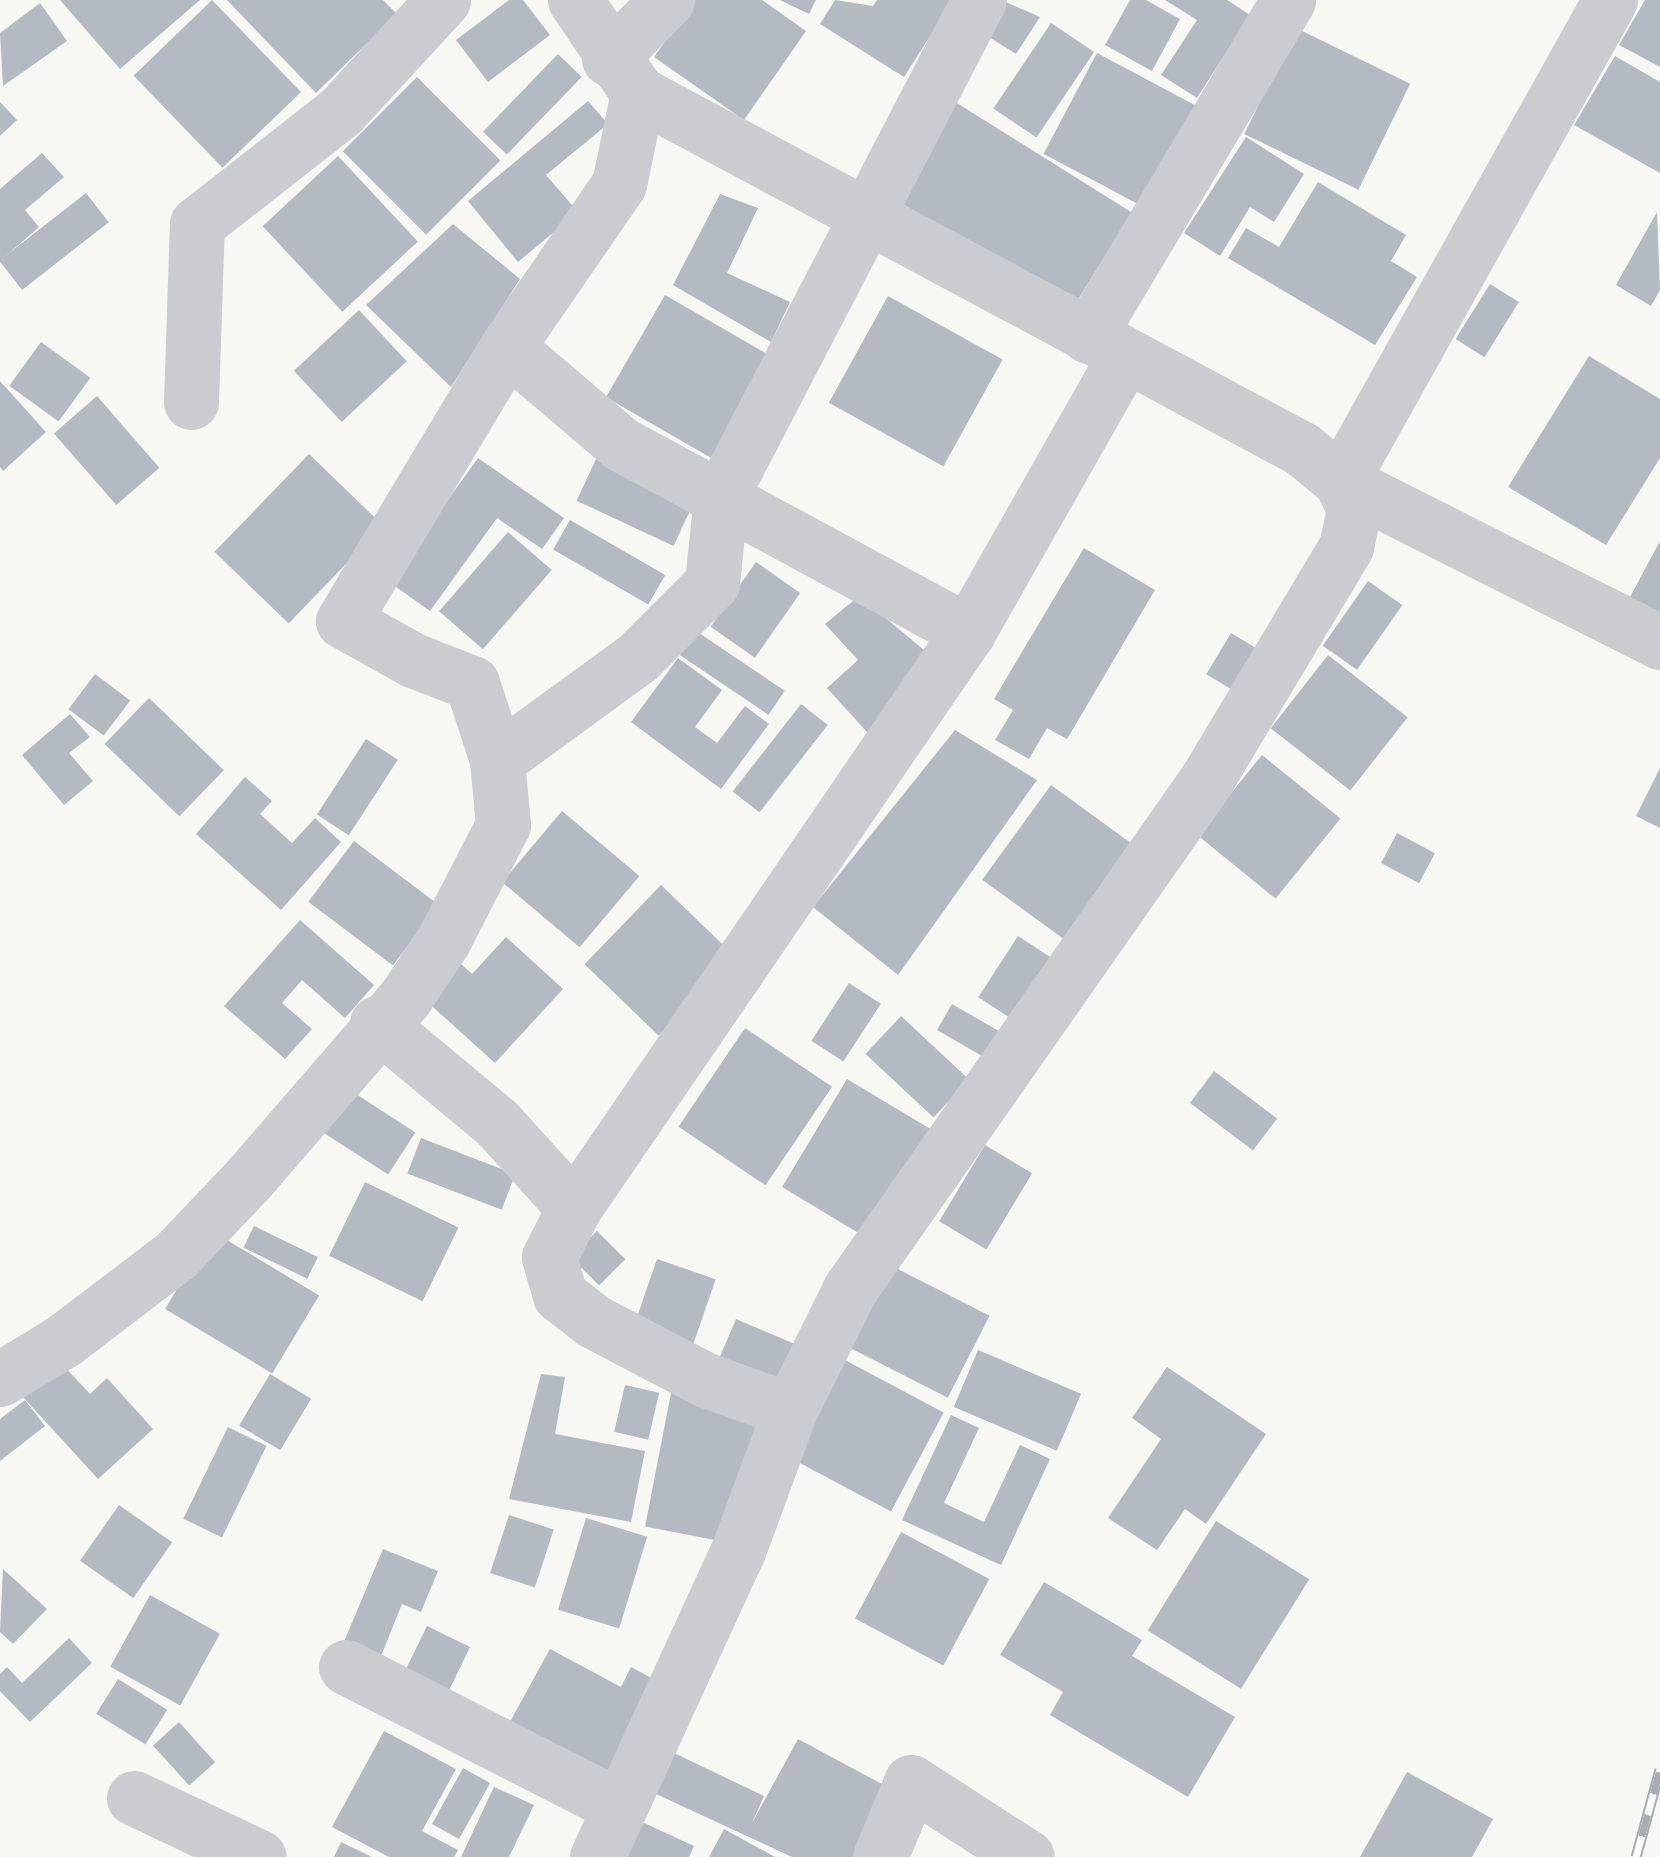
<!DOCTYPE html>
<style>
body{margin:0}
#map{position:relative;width:1660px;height:1857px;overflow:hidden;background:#f7f7f4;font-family:Raleway,sans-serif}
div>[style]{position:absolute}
.building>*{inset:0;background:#b4bac1;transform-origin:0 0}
.minor>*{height:55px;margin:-27.5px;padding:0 27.5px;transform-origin:27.5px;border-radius:27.5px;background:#caccd0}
.rail>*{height:11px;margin-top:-5.5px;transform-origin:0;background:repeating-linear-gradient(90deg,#fff 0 22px,#a8adb4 0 44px);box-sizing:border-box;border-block:2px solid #a8adb4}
span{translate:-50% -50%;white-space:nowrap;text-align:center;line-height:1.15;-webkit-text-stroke:10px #fff;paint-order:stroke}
</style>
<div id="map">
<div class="building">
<div style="clip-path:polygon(60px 0,200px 0,120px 69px)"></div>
<div style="left:212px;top:0;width:128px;height:109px;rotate:46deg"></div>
<div style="clip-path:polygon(227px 0,383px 0,397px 14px,316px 93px)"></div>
<div style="clip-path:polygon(509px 0,523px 0,550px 35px,488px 82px,456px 40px)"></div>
<div style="clip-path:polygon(694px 0,762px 0,806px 31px,744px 120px,654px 57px)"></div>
<div style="clip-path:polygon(780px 0,816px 0,809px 14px)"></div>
<div style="clip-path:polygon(835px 0,873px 6px,877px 0,953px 0,904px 77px,820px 24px)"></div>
<div style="clip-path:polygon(1001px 0,1040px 17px,1016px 54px,981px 32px)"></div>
<div style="clip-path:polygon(1130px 0,1146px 0,1180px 19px,1152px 71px,1105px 45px)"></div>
<div style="clip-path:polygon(1165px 0,1227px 0,1250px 15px,1197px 98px,1161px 75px,1197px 20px)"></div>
<div style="clip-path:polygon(1645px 0,1660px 0,1660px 67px,1619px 45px)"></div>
<div style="clip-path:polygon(40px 3px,67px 41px,3px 86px,0 33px)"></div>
<div style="left:1051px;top:23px;width:52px;height:103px;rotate:34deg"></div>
<div style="left:1296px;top:28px;width:127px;height:118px;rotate:26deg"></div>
<div style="left:1097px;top:53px;width:115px;height:114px;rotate:28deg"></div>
<div style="left:558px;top:54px;width:33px;height:108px;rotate:44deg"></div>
<div style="clip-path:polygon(1615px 56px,1660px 82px,1660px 173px,1574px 125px)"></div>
<div style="left:417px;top:77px;width:118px;height:105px;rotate:45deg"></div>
<div style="left:944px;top:95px;width:222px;height:118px;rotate:32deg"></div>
<div style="clip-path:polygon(588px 101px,608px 124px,546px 175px,578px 212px,518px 262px,468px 201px)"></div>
<div style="clip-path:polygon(0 102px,17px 120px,0 136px)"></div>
<div style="clip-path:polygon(1246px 137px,1304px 174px,1274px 222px,1250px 207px,1220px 256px,1184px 233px)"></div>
<div style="clip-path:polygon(42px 153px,64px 177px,25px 210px,39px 227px,0 261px,0 189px)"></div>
<div style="left:338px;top:156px;width:117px;height:103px;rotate:47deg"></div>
<div style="clip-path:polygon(1318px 182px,1406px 235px,1391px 261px,1417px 277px,1375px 345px,1228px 258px,1246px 228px,1279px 247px)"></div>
<div style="left:86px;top:193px;width:37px;height:110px;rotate:52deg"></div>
<div style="clip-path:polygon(720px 194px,758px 208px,727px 273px,790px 302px,771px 342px,673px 285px)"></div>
<div style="clip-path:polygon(1657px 212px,1660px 290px,1651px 306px,1616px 285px)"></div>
<div style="clip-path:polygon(453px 224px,520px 279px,451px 387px,366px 305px)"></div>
<div style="left:1490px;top:284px;width:34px;height:65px;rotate:32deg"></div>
<div style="left:665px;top:295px;width:123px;height:118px;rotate:30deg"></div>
<div style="left:888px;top:296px;width:131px;height:122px;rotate:29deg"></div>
<div style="left:359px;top:310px;width:70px;height:89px;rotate:47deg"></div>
<div style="left:41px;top:342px;width:61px;height:54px;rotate:36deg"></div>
<div style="clip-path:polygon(1589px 356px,1660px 399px,1660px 458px,1606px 545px,1508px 487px)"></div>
<div style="clip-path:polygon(0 381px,46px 432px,3px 471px,0 467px)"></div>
<div style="left:97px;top:396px;width:95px;height:57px;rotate:49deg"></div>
<div style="left:309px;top:454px;width:103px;height:136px;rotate:44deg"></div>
<div style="clip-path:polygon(478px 458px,564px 518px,542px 549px,497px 518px,430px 611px,389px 582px)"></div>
<div style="left:596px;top:459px;width:107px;height:46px;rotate:25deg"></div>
<div style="left:570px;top:520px;width:110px;height:34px;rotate:30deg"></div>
<div style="left:508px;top:532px;width:58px;height:105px;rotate:41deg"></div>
<div style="clip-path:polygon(1660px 541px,1660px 614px,1630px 597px)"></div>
<div style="clip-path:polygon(1084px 548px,1155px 590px,1067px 739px,1047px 728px,1029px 759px,995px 740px,1013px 710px,994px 699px)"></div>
<div style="left:756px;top:562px;width:54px;height:79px;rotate:35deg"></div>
<div style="left:1368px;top:581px;width:42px;height:79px;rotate:35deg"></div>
<div style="clip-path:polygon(859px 596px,942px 665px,876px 742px,827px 688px,858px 660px,825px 624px)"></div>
<div style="left:696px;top:631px;width:107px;height:29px;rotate:34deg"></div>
<div style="left:1231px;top:633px;width:44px;height:48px;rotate:31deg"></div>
<div style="left:1328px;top:655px;width:101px;height:93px;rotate:38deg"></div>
<div style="clip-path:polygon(678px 658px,722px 690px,695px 727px,717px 743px,745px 706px,769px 724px,721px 789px,631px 722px)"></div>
<div style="left:95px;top:674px;width:44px;height:44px;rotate:37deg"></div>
<div style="left:149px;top:698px;width:104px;height:64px;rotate:44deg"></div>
<div style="left:801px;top:704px;width:34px;height:111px;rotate:38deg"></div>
<div style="clip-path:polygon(70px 714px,90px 737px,69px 753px,93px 781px,64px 805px,22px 755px)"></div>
<div style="clip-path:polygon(955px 730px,1037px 780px,898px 975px,813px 907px)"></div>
<div style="left:366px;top:739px;width:38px;height:90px;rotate:33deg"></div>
<div style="left:1262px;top:755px;width:101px;height:103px;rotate:39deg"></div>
<div style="clip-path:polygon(1660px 768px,1660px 828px,1636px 816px)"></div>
<div style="clip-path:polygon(245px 777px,272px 801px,260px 814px,292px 843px,315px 818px,341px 842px,281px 910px,196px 834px)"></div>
<div style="left:1051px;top:785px;width:111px;height:117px;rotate:36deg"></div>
<div style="left:562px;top:811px;width:101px;height:93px;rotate:40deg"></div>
<div style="left:1397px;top:833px;width:43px;height:34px;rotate:28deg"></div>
<div style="left:354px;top:841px;width:106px;height:76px;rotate:37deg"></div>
<div style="left:661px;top:885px;width:103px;height:110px;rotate:44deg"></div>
<div style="clip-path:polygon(300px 920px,374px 985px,345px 1018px,302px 980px,282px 1003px,312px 1029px,285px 1059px,224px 1006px)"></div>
<div style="left:1018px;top:936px;width:43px;height:73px;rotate:33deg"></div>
<div style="clip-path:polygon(506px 937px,563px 989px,495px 1063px,424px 999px,459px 962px,472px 974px)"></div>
<div style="left:849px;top:983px;width:38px;height:69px;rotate:33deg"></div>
<div style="left:952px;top:1004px;width:54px;height:30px;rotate:30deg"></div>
<div style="left:901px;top:1016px;width:93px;height:52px;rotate:43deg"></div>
<div style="left:745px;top:1028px;width:105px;height:119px;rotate:34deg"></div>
<div style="left:1214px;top:1071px;width:79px;height:40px;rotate:37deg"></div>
<div style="left:847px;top:1079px;width:108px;height:126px;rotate:31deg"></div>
<div style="left:339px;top:1083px;width:91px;height:50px;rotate:33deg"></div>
<div style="left:421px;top:1138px;width:101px;height:38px;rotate:21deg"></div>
<div style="left:985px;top:1145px;width:55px;height:89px;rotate:31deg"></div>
<div style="left:365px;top:1182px;width:104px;height:82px;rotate:26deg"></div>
<div style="left:254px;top:1226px;width:71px;height:24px;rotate:26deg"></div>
<div style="left:212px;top:1231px;width:125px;height:91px;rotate:31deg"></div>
<div style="left:597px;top:1231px;width:40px;height:37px;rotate:45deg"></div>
<div style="left:657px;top:1259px;width:62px;height:83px;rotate:19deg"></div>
<div style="left:888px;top:1264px;width:114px;height:92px;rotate:27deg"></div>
<div style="left:736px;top:1319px;width:69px;height:52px;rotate:23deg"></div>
<div style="left:978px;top:1350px;width:112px;height:62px;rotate:23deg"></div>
<div style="left:843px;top:1359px;width:114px;height:112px;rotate:28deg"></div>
<div style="clip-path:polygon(61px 1363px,90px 1394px,107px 1378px,153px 1429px,98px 1479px,23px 1397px)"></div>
<div style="clip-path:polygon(1167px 1367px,1266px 1434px,1206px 1524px,1185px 1509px,1157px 1550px,1108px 1518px,1161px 1439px,1132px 1418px)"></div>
<div style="left:270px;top:1374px;width:48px;height:60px;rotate:31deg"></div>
<div style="clip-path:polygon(541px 1374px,565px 1377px,555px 1434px,645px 1451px,631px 1522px,509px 1499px)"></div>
<div style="left:625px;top:1385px;width:35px;height:48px;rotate:13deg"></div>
<div style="left:672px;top:1388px;width:92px;height:141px;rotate:11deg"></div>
<div style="clip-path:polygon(25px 1400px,45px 1426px,0 1461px,0 1419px)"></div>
<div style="clip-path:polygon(951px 1415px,979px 1428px,944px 1503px,984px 1522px,1020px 1445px,1050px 1459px,1001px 1565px,902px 1520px)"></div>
<div style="left:228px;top:1427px;width:43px;height:102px;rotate:26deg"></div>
<div style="left:119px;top:1505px;width:65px;height:68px;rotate:35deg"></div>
<div style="left:509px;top:1515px;width:47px;height:61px;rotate:18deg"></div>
<div style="left:586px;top:1518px;width:64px;height:96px;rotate:17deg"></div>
<div style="left:1216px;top:1521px;width:110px;height:129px;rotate:32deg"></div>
<div style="left:901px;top:1532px;width:100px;height:98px;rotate:28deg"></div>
<div style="clip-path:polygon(383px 1549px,438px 1571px,421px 1612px,402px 1604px,377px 1666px,340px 1651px)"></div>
<div style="clip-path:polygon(3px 1569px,47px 1609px,13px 1644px,0 1632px)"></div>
<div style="clip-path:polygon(1044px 1582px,1142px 1640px,1132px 1656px,1235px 1717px,1188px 1797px,1050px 1715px,1063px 1692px,1000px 1655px)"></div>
<div style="left:150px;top:1595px;width:80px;height:82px;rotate:29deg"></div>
<div style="left:427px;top:1626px;width:48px;height:59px;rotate:26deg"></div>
<div style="clip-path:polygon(69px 1638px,92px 1663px,30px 1722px,0 1691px,0 1674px,7px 1667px,22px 1683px)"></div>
<div style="clip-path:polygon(550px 1649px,621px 1687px,631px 1667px,661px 1683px,604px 1790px,501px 1738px)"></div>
<div style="left:118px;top:1679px;width:58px;height:41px;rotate:32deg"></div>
<div style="left:179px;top:1722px;width:54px;height:35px;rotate:48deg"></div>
<div style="clip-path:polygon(384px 1731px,456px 1769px,422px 1831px,458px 1850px,454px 1857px,389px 1857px,332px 1827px)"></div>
<div style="clip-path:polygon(798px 1739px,893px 1790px,856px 1857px,792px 1857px,654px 1793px,674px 1753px,764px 1796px,752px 1823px)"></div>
<div style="left:463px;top:1768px;width:31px;height:64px;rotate:29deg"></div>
<div style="clip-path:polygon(1407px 1772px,1493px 1819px,1472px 1857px,1360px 1857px)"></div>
<div style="clip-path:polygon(494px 1787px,534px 1805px,509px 1857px,461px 1857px)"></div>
<div style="clip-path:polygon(640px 1821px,694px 1846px,689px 1857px,623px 1857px)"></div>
<div style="clip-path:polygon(724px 1829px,775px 1857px,709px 1857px)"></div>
<div style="clip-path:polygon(341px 1842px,372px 1857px,334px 1857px)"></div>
</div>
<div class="minor">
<div style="left:575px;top:0;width:112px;rotate:55.9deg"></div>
<div style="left:638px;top:93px;width:753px;rotate:28.2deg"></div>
<div style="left:1302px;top:449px;width:50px;rotate:39.4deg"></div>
<div style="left:1341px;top:481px;width:357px;rotate:26.8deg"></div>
<div style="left:609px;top:59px;width:83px;rotate:-45.5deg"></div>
<div style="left:1088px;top:336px;width:391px;rotate:-59.2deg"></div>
<div style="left:507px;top:347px;width:150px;rotate:40.4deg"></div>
<div style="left:621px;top:444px;width:395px;rotate:28.4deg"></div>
<div style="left:191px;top:402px;width:178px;rotate:-88.1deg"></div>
<div style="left:197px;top:224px;width:183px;rotate:-38.1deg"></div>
<div style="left:341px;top:111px;width:151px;rotate:-47.4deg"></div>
<div style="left:1341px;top:481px;width:551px;rotate:-60.78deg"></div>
<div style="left:497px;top:760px;width:175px;rotate:-36.1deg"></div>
<div style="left:638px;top:657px;width:105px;rotate:-45deg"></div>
<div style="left:712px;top:583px;width:87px;rotate:-84.1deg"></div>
<div style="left:721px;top:496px;width:559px;rotate:-62.52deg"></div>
<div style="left:377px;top:1023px;width:156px;rotate:39.8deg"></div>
<div style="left:497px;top:1123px;width:115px;rotate:47.8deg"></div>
<div style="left:574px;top:1208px;width:55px;rotate:117deg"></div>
<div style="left:549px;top:1257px;width:40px;rotate:74deg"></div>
<div style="left:560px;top:1295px;width:42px;rotate:38.2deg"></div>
<div style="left:593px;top:1321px;width:127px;rotate:27.6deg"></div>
<div style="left:706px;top:1380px;width:89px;rotate:19.7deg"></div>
<div style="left:574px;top:1208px;width:698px;rotate:-55.63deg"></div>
<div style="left:968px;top:632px;width:318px;rotate:-60.4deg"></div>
<div style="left:0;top:1379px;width:74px;rotate:-31.1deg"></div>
<div style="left:63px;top:1341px;width:142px;rotate:-37.3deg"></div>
<div style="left:176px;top:1255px;width:106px;rotate:-46.5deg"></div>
<div style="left:249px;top:1178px;width:238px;rotate:-49.1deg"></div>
<div style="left:405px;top:998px;width:69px;rotate:-56.3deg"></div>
<div style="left:443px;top:941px;width:131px;rotate:-62.7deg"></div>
<div style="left:503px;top:825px;width:65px;rotate:-95.3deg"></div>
<div style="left:497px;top:760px;width:81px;rotate:-108deg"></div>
<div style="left:472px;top:683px;width:63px;rotate:-158.7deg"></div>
<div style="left:413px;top:660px;width:80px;rotate:-150.9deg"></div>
<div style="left:343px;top:621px;width:319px;rotate:-59.1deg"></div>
<div style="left:507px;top:347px;width:198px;rotate:-55.5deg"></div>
<div style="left:619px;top:184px;width:93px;rotate:-78.2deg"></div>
<div style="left:346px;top:1667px;width:306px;rotate:27deg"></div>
<div style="left:134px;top:1798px;width:138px;rotate:25.3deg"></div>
<div style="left:597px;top:1857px;width:337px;rotate:-65.3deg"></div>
<div style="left:738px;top:1551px;width:150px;rotate:-69.8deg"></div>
<div style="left:790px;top:1410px;width:135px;rotate:-63.6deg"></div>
<div style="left:850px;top:1289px;width:623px;rotate:-55.01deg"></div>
<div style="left:1207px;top:779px;width:270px;rotate:-59.1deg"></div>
<div style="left:1346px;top:547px;width:39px;rotate:-78deg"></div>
<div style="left:1354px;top:509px;width:31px;rotate:-115deg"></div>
<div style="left:880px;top:1857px;width:81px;rotate:-67.5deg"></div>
<div style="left:911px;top:1782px;width:138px;rotate:32.9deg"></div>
</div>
<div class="rail">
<div style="left:1636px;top:1857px;width:91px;rotate:-74.7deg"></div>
</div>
</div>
